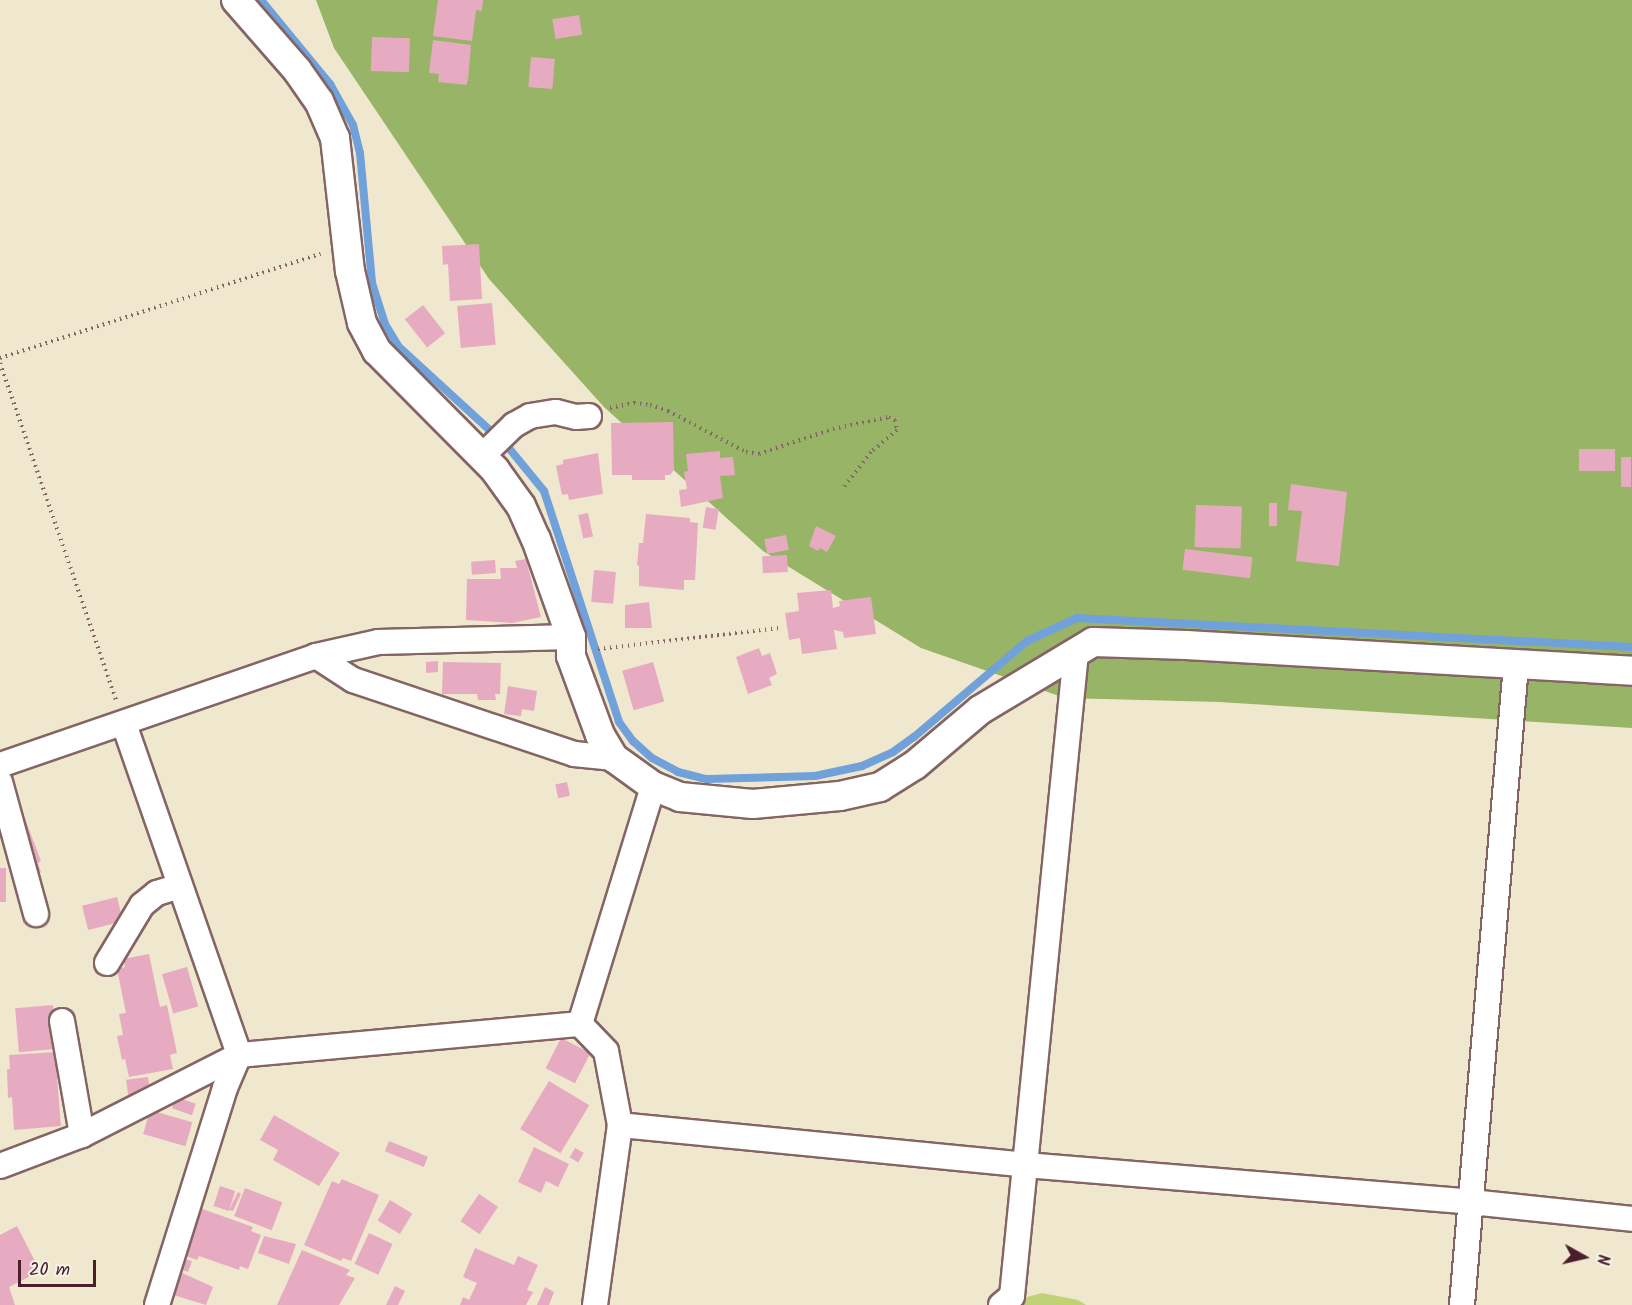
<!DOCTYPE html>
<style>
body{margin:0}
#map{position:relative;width:1632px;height:1305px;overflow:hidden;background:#efe8cf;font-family:Kalam,sans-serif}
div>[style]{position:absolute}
.green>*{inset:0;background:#c0d275}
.forest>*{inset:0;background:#98b466}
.stream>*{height:8px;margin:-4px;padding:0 4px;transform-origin:4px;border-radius:4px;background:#70a1da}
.building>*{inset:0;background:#e7abc1;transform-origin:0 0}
.path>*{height:4px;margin-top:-2px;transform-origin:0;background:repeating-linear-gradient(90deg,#846564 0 1.5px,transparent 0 6px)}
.roads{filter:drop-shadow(2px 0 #846564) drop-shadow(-2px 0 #846564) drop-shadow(0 2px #846564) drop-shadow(0 -2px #846564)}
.minor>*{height:24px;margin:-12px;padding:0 12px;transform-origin:12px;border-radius:12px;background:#fff}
.tertiary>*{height:28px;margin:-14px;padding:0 14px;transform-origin:14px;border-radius:14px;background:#fff}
span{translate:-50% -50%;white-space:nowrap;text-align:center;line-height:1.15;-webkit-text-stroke:6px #f7f3e8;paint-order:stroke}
.north{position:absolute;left:1554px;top:1227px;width:60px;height:60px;-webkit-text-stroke:4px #f7f3e8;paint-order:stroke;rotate:98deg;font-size:16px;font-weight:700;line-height:24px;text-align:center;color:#4a1f2b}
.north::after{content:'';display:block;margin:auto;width:21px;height:27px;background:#4a1f2b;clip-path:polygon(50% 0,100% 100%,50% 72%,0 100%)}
.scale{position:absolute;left:18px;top:1260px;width:78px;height:27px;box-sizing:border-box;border:3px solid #4a1f2b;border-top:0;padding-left:8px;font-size:18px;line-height:21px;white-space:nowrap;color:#4a1f2b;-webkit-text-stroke:4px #f7f3e8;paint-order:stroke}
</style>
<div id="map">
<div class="green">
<div style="clip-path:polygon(1042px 1293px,1078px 1300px,1086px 1305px,1014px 1305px,1027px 1297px)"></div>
</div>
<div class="forest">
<div style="clip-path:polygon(316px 0,1632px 0,1632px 728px,1219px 702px,1065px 698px,921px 648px,763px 551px,604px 407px,489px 279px,334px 48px)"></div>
</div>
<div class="stream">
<div style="left:261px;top:0;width:109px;rotate:50.6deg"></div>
<div style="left:330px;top:84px;width:47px;rotate:60.7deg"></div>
<div style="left:353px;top:125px;width:29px;rotate:76deg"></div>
<div style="left:360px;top:153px;width:131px;rotate:84.7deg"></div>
<div style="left:372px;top:283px;width:43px;rotate:72.4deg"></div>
<div style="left:385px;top:324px;width:27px;rotate:59deg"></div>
<div style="left:399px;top:347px;width:148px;rotate:42.5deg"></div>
<div style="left:508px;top:447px;width:57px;rotate:50.7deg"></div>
<div style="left:544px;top:491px;width:243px;rotate:72deg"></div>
<div style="left:619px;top:722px;width:24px;rotate:54deg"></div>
<div style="left:633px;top:741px;width:25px;rotate:42deg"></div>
<div style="left:652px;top:758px;width:30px;rotate:28deg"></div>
<div style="left:678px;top:772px;width:30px;rotate:14deg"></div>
<div style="left:707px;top:779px;width:108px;rotate:-1.6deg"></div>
<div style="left:815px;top:776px;width:48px;rotate:-12deg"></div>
<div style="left:862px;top:766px;width:34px;rotate:-24deg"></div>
<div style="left:893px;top:752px;width:26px;rotate:-36deg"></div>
<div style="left:914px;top:737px;width:148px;rotate:-40.3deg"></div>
<div style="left:1027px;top:641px;width:55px;rotate:-24.7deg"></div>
<div style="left:1077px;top:618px;width:556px;rotate:2.99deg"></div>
</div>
<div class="building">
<div style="clip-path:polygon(438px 0,483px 0,482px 11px,476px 10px,472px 41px,433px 36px)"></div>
<div style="left:579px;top:15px;width:20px;height:27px;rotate:81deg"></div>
<div style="left:372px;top:37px;width:38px;height:34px;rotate:2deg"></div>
<div style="clip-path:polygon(433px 40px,471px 45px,468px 80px,466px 85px,438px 82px,439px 74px,429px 73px)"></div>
<div style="left:531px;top:57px;width:24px;height:30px;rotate:5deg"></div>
<div style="clip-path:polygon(479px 244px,482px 299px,450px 301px,448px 264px,443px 265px,442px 246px)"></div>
<div style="left:492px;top:303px;width:42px;height:35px;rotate:85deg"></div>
<div style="left:423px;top:305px;width:36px;height:23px;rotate:52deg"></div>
<div style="clip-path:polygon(673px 422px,674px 470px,670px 475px,665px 475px,665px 480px,632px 480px,632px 475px,612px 475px,611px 423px)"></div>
<div style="left:1579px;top:449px;width:36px;height:22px"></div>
<div style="clip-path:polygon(720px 451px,720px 458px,733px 457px,735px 475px,720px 476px,723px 498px,681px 507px,679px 490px,687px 489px,684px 472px,688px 471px,686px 454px)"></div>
<div style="clip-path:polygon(598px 453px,603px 494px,569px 500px,568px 494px,562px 495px,556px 466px,563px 464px,563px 460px)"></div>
<div style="left:1621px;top:457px;width:10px;height:30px"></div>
<div style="clip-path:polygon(1291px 484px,1347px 492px,1339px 566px,1296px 561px,1302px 511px,1288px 510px)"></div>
<div style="left:1269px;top:503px;width:8px;height:23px"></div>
<div style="left:1196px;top:505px;width:46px;height:42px;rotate:2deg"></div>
<div style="left:706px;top:507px;width:13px;height:21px;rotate:9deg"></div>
<div style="left:588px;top:513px;width:24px;height:10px;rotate:78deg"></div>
<div style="clip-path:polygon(646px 514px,690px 518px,690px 522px,698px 523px,695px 580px,684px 580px,684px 590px,639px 586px,639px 566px,637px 565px,639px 543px,643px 543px)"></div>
<div style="clip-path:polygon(816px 526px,836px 536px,827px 552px,820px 548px,818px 551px,809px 546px)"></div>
<div style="left:786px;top:535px;width:15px;height:22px;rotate:79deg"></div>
<div style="left:1185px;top:549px;width:68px;height:21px;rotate:7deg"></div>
<div style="left:787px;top:555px;width:17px;height:25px;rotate:87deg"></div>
<div style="clip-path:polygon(526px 559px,541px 617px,512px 623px,466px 620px,467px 579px,501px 579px,500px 568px,517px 568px,515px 561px)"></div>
<div style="left:495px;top:560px;width:13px;height:24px;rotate:86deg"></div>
<div style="left:594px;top:570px;width:22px;height:32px;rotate:5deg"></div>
<div style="clip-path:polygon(831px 590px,833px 608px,840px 606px,839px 601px,871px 597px,876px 634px,844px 638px,843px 632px,834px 630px,837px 649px,802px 654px,800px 638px,789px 640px,785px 613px,799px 611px,797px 593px)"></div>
<div style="clip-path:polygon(649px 602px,652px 628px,625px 628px,625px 605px)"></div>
<div style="clip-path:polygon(759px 648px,762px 656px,770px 653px,777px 674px,769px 678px,772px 685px,748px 694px,736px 657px)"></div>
<div style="clip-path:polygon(438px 661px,438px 672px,426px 673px,426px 662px)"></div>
<div style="clip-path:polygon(443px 662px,501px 663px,500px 694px,495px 694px,496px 700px,478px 700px,477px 694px,442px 694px)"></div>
<div style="left:653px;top:662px;width:41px;height:32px;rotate:74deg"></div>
<div style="clip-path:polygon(508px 686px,537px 691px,534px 711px,522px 709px,521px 716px,504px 714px)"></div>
<div style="left:567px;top:782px;width:14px;height:12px;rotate:78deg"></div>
<div style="clip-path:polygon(24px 816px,41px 861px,38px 863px,41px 872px,32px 876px,15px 819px)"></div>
<div style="left:0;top:868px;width:6px;height:34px"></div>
<div style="left:117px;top:897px;width:25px;height:36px;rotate:76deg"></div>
<div style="clip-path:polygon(149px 954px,160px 1007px,167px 1005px,177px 1053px,170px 1055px,173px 1069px,129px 1077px,125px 1059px,122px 1060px,117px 1036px,123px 1035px,119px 1014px,126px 1013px,117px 969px,125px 967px,123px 959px)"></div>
<div style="left:187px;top:967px;width:41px;height:26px;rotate:74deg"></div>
<div style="left:53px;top:1005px;width:44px;height:38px;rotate:85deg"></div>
<div style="left:561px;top:1038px;width:33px;height:34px;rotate:27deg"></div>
<div style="clip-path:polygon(55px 1052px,61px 1126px,14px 1130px,12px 1097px,8px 1098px,7px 1069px,10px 1069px,9px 1055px)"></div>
<div style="left:148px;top:1077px;width:16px;height:22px;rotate:83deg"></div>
<div style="left:549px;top:1081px;width:47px;height:56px;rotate:31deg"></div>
<div style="left:176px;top:1097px;width:21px;height:12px;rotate:19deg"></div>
<div style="left:150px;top:1110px;width:44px;height:25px;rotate:16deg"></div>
<div style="clip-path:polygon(274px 1115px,340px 1153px,319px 1186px,273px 1160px,278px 1150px,260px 1140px)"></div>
<div style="left:389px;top:1141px;width:42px;height:11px;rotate:22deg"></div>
<div style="clip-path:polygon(534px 1147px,569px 1164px,558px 1187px,546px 1181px,541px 1193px,518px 1182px)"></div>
<div style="left:575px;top:1148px;width:10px;height:11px;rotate:29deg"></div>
<div style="clip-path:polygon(342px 1179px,379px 1195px,351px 1261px,343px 1258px,341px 1261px,304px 1245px,332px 1181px,339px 1184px)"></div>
<div style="left:220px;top:1186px;width:16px;height:21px;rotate:18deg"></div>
<div style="left:245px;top:1188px;width:40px;height:30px;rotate:21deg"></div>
<div style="clip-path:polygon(238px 1192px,241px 1194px,233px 1211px,229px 1210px)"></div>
<div style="left:479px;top:1194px;width:23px;height:33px;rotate:34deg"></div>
<div style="left:390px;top:1200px;width:26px;height:24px;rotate:31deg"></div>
<div style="clip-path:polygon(197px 1207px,253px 1227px,251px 1231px,261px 1235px,248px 1269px,240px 1266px,239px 1270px,199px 1256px,197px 1260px,181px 1254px)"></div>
<div style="clip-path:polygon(17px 1226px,40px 1271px,9px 1287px,15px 1305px,0 1305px,0 1235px)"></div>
<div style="left:369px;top:1233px;width:26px;height:34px;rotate:25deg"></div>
<div style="clip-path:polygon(264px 1236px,296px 1244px,289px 1264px,258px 1253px)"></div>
<div style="clip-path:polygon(475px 1248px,514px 1265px,518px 1256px,538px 1265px,527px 1290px,533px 1292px,526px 1305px,460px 1305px,463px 1297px,469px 1300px,477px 1283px,463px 1277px)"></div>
<div style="clip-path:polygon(302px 1250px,350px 1270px,346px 1275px,355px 1278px,339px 1305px,277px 1305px)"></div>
<div style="clip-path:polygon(181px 1258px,192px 1261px,188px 1272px,178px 1268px)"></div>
<div style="clip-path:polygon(178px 1271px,213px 1287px,206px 1305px,170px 1294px)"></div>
<div style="clip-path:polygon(395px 1286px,405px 1291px,398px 1305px,386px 1305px)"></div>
<div style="clip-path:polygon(545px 1287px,554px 1292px,549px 1305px,537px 1305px)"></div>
</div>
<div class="path">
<div style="left:0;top:358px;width:337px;rotate:-18deg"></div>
<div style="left:0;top:363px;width:356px;rotate:71deg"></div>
<div style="left:610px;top:408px;width:25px;rotate:-12deg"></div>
<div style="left:634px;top:403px;width:16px;rotate:7deg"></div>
<div style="left:650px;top:405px;width:19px;rotate:18deg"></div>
<div style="left:668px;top:411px;width:88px;rotate:27.7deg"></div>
<div style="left:746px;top:452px;width:13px;rotate:9deg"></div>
<div style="left:759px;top:454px;width:78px;rotate:-18.7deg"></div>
<div style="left:833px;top:429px;width:57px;rotate:-12.1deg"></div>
<div style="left:889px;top:417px;width:7px;rotate:27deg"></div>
<div style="left:895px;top:420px;width:10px;rotate:79deg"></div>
<div style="left:897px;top:430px;width:34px;rotate:140deg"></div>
<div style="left:871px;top:452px;width:44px;rotate:127.6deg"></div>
<div style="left:598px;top:649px;width:182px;rotate:-6.6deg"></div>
</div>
<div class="roads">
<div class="minor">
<div style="left:482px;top:456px;width:45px;rotate:-44.1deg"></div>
<div style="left:514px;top:425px;width:18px;rotate:-29deg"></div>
<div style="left:530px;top:416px;width:26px;rotate:-9deg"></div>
<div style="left:556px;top:412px;width:21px;rotate:14deg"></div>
<div style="left:576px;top:417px;width:13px;rotate:-4deg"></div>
<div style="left:316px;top:656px;width:64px;rotate:-12.7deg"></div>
<div style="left:378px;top:642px;width:193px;rotate:-1.5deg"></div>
<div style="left:124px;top:724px;width:350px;rotate:70.8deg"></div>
<div style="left:239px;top:1055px;width:36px;rotate:113deg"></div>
<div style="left:225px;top:1088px;width:227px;rotate:107.4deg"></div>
<div style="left:0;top:765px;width:334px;rotate:-19deg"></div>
<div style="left:316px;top:656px;width:44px;rotate:33deg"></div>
<div style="left:353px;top:680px;width:233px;rotate:18.5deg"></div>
<div style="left:574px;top:754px;width:40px;rotate:5.7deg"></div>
<div style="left:0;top:782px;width:137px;rotate:74.7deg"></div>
<div style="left:107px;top:963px;width:68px;rotate:-58.9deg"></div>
<div style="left:142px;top:905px;width:19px;rotate:-39deg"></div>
<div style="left:157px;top:893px;width:24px;rotate:-17deg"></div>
<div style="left:62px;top:1021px;width:116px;rotate:80deg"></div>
<div style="left:620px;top:1125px;width:407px;rotate:5.6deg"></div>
<div style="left:1025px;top:1165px;width:448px;rotate:4.7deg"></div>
<div style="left:1471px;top:1202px;width:162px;rotate:6deg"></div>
<div style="left:0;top:1166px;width:88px;rotate:-20.7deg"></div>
<div style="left:82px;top:1135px;width:176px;rotate:-27deg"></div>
<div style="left:239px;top:1055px;width:342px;rotate:-5.2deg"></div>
<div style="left:595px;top:1305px;width:182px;rotate:-82.1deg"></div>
<div style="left:620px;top:1125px;width:75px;rotate:-100.7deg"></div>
<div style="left:606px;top:1051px;width:37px;rotate:-134deg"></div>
<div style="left:580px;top:1024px;width:249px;rotate:-72.9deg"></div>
<div style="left:1001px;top:1305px;width:14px;rotate:-39deg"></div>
<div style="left:1012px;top:1296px;width:647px;rotate:-84.32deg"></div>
<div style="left:1462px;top:1305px;width:642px;rotate:-85.18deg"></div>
</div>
<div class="tertiary">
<div style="left:236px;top:0;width:93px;rotate:48.9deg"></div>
<div style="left:297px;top:70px;width:38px;rotate:55deg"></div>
<div style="left:319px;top:101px;width:40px;rotate:66.6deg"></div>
<div style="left:335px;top:138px;width:134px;rotate:83.6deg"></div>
<div style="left:350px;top:271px;width:53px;rotate:77deg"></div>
<div style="left:362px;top:323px;width:32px;rotate:62deg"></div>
<div style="left:377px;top:351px;width:168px;rotate:45.2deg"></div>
<div style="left:495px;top:470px;width:44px;rotate:54.2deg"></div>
<div style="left:521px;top:506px;width:36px;rotate:66deg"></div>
<div style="left:536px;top:539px;width:104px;rotate:70.3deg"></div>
<div style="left:571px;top:637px;width:19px;rotate:90deg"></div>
<div style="left:571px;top:656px;width:84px;rotate:69.8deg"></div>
<div style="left:600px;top:735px;width:27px;rotate:59deg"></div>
<div style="left:614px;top:758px;width:48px;rotate:35.7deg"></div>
<div style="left:653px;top:786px;width:29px;rotate:22deg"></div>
<div style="left:680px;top:797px;width:73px;rotate:5.5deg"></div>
<div style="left:753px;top:804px;width:87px;rotate:-5.3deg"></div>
<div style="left:840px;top:796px;width:41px;rotate:-12.7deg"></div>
<div style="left:880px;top:787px;width:41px;rotate:-32.2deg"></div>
<div style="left:915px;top:765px;width:85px;rotate:-40.2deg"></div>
<div style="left:980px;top:710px;width:132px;rotate:-31deg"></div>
<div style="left:1093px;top:642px;width:93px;rotate:1.8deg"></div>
<div style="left:1186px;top:645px;width:447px;rotate:3.3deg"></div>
</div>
</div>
<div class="north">N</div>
<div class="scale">20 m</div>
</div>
